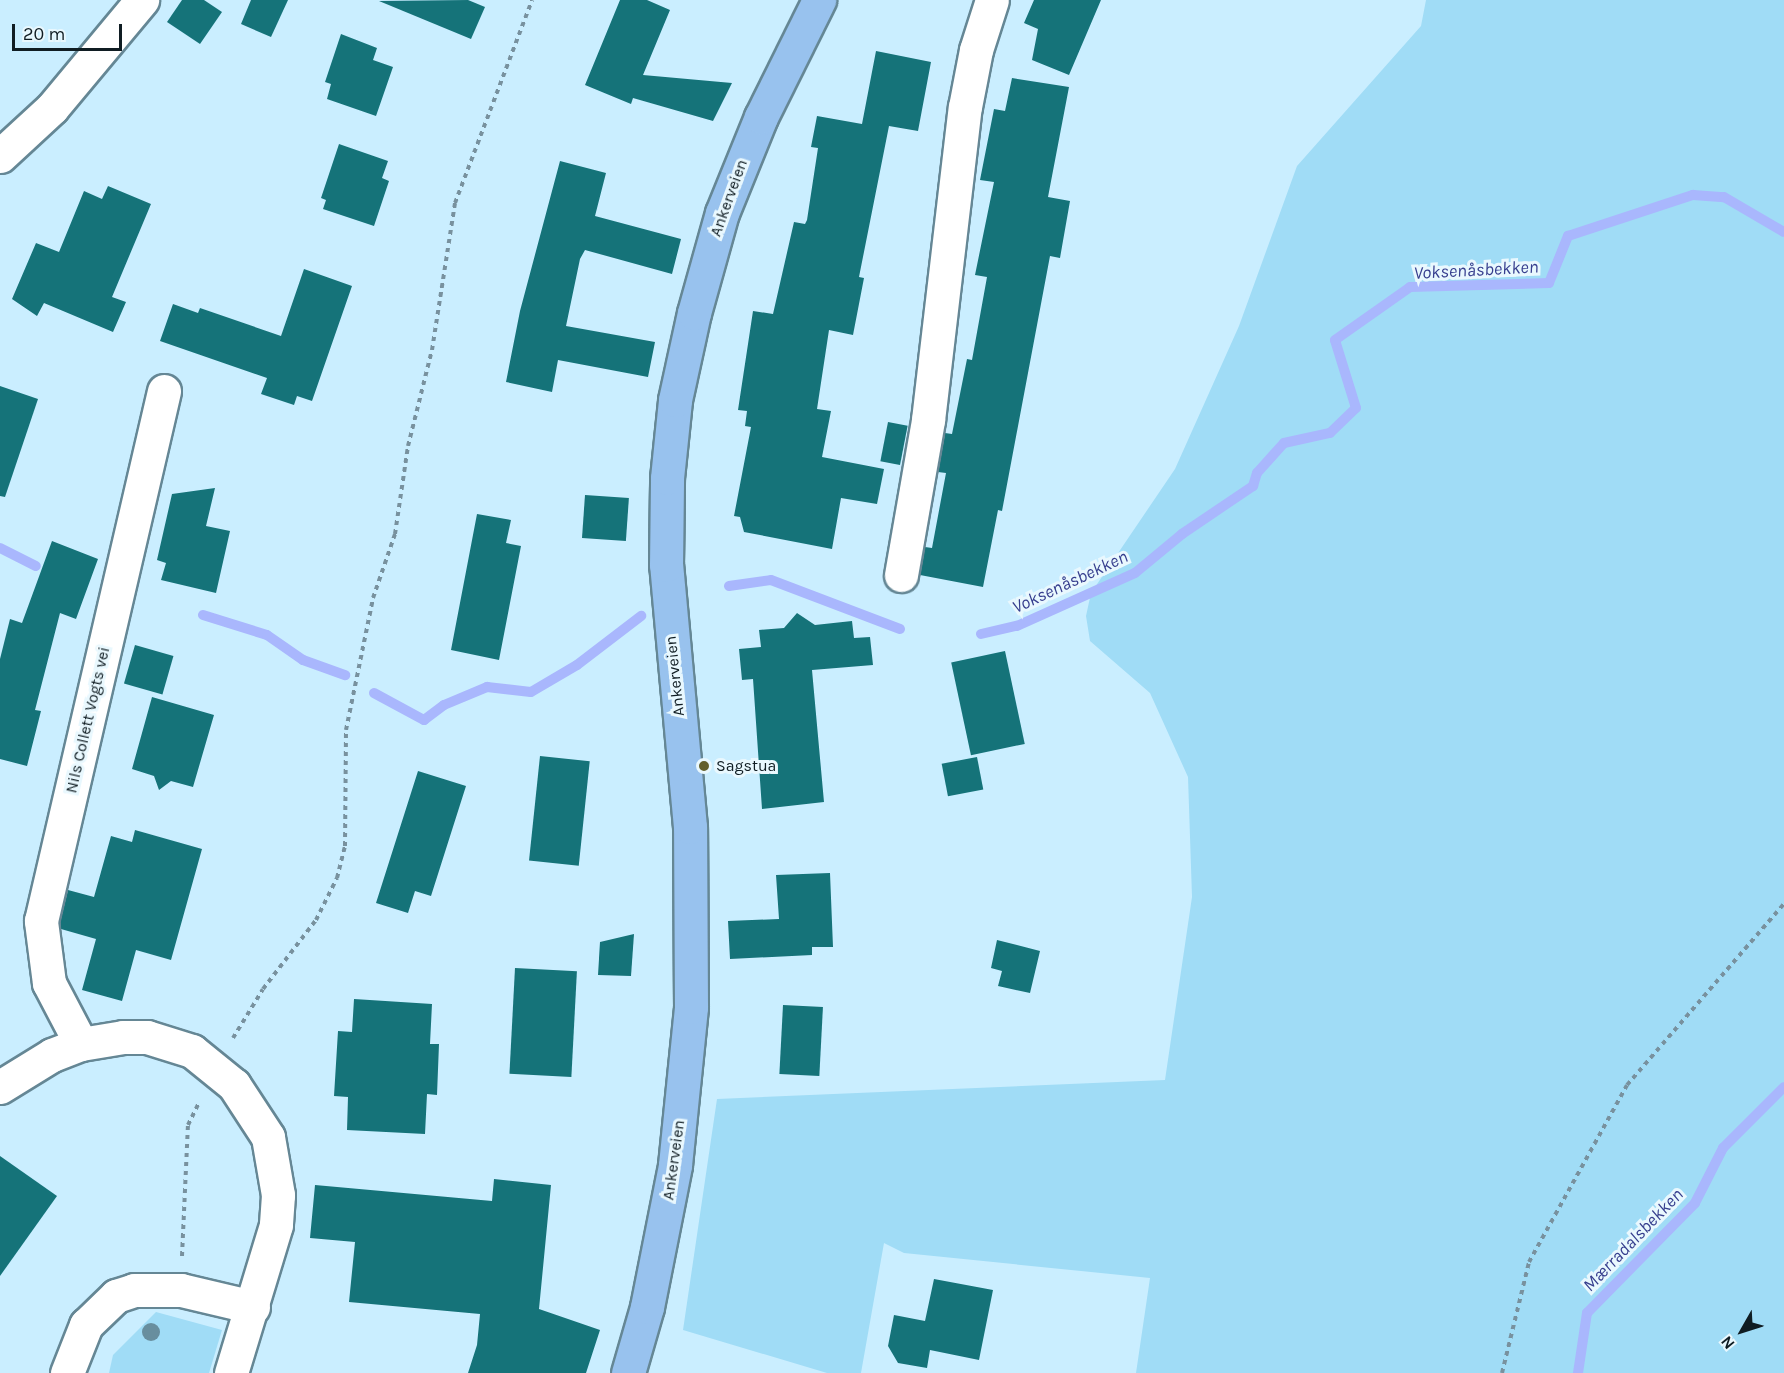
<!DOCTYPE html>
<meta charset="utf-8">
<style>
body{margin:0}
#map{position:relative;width:1784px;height:1373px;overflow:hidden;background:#caeeff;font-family:Karla,sans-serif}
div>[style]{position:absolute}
.green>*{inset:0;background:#a0dcf6}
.stream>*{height:10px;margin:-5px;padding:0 5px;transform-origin:5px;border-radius:5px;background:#a9b7fd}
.building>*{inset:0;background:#157379;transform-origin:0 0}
.path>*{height:4px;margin-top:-2px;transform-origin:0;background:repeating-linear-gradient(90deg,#78919e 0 4.5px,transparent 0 9px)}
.roads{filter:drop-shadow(2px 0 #658795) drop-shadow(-2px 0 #658795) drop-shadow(0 2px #658795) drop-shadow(0 -2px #658795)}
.minor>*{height:33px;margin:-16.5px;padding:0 16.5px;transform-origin:16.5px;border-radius:16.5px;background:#fff}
.major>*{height:33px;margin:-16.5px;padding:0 16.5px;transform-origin:16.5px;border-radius:16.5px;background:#98c2ee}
.trees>*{width:18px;height:18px;margin:-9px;border-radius:50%;background:#688e9e}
.dots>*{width:16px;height:16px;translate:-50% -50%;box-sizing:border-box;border:3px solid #e9f8fe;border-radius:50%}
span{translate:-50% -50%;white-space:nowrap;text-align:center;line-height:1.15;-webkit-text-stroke:6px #e9f8fe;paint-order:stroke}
.street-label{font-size:16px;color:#101d23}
.poi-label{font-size:16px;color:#101d23}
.left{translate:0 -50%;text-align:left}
.water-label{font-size:18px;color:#363e8e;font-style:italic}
.north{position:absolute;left:1712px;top:1301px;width:60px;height:60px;-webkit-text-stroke:4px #e9f8fe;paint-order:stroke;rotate:231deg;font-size:16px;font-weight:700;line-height:24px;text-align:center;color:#101d23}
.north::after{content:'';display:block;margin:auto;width:21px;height:27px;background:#101d23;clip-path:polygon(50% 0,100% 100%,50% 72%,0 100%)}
.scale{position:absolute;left:12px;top:24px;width:110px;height:27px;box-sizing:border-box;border:3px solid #101d23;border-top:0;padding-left:8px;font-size:18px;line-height:21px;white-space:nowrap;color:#101d23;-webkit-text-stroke:4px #e9f8fe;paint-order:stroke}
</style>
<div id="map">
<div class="green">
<div style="clip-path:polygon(1426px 0,1784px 0,1784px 1373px,1136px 1373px,1150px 1278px,904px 1253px,884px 1243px,861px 1373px,827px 1373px,683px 1330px,717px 1099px,1165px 1080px,1192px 897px,1188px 777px,1150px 693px,1090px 641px,1086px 616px,1091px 593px,1175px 469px,1239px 326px,1297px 166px,1421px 26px)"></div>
<div style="clip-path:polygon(156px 1312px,222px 1330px,209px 1373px,109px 1373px,113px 1355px)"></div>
</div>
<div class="stream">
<div style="left:0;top:548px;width:40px;rotate:26.6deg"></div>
<div style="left:729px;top:586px;width:42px;rotate:-8.1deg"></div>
<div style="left:771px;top:580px;width:138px;rotate:20.8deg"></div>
<div style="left:203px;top:615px;width:67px;rotate:17.4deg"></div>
<div style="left:267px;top:635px;width:44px;rotate:34.8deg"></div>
<div style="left:303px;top:660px;width:45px;rotate:19.7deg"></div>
<div style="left:981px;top:634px;width:37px;rotate:-13deg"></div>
<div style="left:1017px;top:626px;width:129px;rotate:-24.2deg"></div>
<div style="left:1135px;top:573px;width:61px;rotate:-39.7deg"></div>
<div style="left:1182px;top:534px;width:86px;rotate:-34.1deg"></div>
<div style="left:1253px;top:486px;width:14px;rotate:-73deg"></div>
<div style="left:1257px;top:473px;width:40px;rotate:-48deg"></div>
<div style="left:1284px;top:443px;width:47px;rotate:-12.3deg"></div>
<div style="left:1330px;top:433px;width:36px;rotate:-44deg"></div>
<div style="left:1356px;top:408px;width:71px;rotate:-107.2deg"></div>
<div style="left:1335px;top:340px;width:92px;rotate:-35.2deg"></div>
<div style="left:1410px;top:287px;width:139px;rotate:-1.6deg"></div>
<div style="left:1549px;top:283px;width:51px;rotate:-68deg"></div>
<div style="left:1568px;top:236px;width:132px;rotate:-18.2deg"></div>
<div style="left:1693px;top:195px;width:31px;rotate:4deg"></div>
<div style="left:1724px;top:197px;width:69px;rotate:30.3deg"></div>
<div style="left:374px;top:693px;width:57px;rotate:28.4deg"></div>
<div style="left:424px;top:720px;width:25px;rotate:-37deg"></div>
<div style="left:444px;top:705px;width:47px;rotate:-22.7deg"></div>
<div style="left:487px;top:687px;width:44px;rotate:6.5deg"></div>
<div style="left:531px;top:692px;width:53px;rotate:-30.4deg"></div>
<div style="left:577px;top:665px;width:81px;rotate:-37.4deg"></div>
<div style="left:1578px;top:1373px;width:61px;rotate:-81.5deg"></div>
<div style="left:1587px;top:1313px;width:154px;rotate:-45.5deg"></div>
<div style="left:1695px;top:1203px;width:62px;rotate:-63deg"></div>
<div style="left:1723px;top:1148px;width:86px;rotate:-45deg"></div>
</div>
<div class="building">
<div style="clip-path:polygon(182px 0,204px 0,222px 12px,200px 44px,167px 22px)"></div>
<div style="clip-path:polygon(251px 0,288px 0,271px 37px,241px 24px)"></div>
<div style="clip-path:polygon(468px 0,485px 7px,471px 39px,379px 1px)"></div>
<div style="clip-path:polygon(620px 0,647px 0,670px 10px,643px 75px,732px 83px,713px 121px,633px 98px,631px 104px,585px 85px)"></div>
<div style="clip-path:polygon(1034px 0,1101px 0,1069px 75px,1032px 60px,1038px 29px,1024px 23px)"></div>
<div style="clip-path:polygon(341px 34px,377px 48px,373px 60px,393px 67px,376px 116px,327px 99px,331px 84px,325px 82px)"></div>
<div style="clip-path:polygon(876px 51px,931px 62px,918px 131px,889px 126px,859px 277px,864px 278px,853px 335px,829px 330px,817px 409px,831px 411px,822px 457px,884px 469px,877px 504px,841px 498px,832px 549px,744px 532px,740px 517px,734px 516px,751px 427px,745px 426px,747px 411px,738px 410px,753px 311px,773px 314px,794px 222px,805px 224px,807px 220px,818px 148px,811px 147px,817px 116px,862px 124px)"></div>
<div style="clip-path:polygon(1012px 78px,1069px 87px,1048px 197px,1070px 201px,1060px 258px,1050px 256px,1002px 511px,998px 510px,983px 587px,920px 575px,925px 547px,932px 548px,946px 473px,938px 472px,945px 433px,952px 434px,967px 359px,972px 360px,987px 277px,975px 275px,994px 182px,980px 180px,994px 109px,1005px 111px)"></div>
<div style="clip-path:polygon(339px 144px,388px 161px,382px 178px,389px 181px,374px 226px,323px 209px,326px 200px,321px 198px)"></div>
<div style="clip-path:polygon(560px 161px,606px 173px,595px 216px,681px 239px,672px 274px,585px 250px,580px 259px,566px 326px,655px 342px,648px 377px,558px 360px,552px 392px,506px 382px,520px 311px)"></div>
<div style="clip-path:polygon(108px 186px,151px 204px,112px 297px,126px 302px,113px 332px,44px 303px,37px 316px,12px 299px,36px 243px,59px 252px,84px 191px,102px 199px)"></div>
<div style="clip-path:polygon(304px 269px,352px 286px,312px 401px,297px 396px,294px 405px,261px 394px,267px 378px,160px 341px,173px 304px,198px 313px,200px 308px,281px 336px)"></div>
<div style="clip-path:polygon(0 386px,38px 399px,5px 497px,0 496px)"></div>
<div style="left:888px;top:422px;width:20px;height:40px;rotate:11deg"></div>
<div style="clip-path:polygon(215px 488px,206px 526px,230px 531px,216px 593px,161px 580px,166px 563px,157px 560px,172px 494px)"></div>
<div style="left:585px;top:495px;width:44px;height:43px;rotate:4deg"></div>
<div style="clip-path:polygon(477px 514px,511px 520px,506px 543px,521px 546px,499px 660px,451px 650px)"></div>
<div style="clip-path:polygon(52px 541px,98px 559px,76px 619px,60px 613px,35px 710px,41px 711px,27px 766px,0 759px,0 659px,10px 619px,22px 623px)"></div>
<div style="clip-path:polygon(797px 613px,815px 625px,852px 621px,854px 638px,870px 637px,873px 665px,812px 670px,824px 802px,762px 809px,753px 679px,742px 680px,739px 649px,761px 647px,759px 630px,784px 628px)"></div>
<div style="left:135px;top:645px;width:40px;height:40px;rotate:16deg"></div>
<div style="left:1005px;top:651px;width:95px;height:55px;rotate:78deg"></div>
<div style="clip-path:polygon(152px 697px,214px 715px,193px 787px,171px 781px,159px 790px,154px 776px,132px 769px)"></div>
<div style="left:540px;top:756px;width:50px;height:105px;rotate:6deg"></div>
<div style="left:977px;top:757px;width:33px;height:36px;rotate:79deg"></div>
<div style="clip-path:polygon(418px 771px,466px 786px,431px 896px,415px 891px,408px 913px,376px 903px)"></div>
<div style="clip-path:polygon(135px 830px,202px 849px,171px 960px,136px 950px,122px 1001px,82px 990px,96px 939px,61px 929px,60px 922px,68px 890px,94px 897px,111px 836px,132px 842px)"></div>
<div style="clip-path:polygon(830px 873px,833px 947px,812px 947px,812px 955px,730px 959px,728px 921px,779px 919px,776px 875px)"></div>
<div style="clip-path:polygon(634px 934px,631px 976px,598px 975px,600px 942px)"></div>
<div style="clip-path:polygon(997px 940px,1040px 951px,1030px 993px,998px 986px,1002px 971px,991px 968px)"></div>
<div style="left:515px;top:968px;width:62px;height:106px;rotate:3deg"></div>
<div style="clip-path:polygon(354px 999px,432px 1004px,430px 1044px,439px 1044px,437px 1095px,427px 1094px,425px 1134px,347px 1130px,348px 1097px,334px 1096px,338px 1031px,352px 1032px)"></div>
<div style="left:783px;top:1005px;width:40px;height:69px;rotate:3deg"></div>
<div style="clip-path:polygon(0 1156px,57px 1196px,0 1276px)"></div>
<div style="clip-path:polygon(494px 1179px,551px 1185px,539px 1309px,600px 1330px,586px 1373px,468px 1373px,477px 1345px,480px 1314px,349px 1302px,355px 1242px,310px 1238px,315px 1185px,492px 1201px)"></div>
<div style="clip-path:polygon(934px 1279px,993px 1290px,979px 1360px,930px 1350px,927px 1368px,898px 1363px,888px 1346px,894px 1315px,925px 1321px)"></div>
</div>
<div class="path">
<div style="left:233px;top:1038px;width:57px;rotate:-58.5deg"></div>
<div style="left:263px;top:989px;width:87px;rotate:-52.5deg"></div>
<div style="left:316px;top:920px;width:47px;rotate:-63.4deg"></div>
<div style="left:337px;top:878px;width:33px;rotate:-76deg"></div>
<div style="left:345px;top:846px;width:116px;rotate:-89.5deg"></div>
<div style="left:346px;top:730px;width:135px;rotate:-78.4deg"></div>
<div style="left:373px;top:598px;width:68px;rotate:-71deg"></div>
<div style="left:395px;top:534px;width:89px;rotate:-81.6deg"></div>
<div style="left:408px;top:446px;width:99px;rotate:-76deg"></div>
<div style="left:432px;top:350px;width:149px;rotate:-81.1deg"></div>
<div style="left:455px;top:203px;width:217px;rotate:-69.2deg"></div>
<div style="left:182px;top:1256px;width:131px;rotate:-87.4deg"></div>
<div style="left:188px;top:1125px;width:25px;rotate:-64deg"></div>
<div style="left:1502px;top:1373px;width:114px;rotate:-76.3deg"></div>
<div style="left:1529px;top:1262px;width:202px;rotate:-61deg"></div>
<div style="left:1627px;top:1085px;width:240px;rotate:-49.1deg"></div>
</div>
<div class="roads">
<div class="minor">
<div style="left:0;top:156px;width:71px;rotate:-42.7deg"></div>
<div style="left:52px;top:108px;width:141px;rotate:-50.2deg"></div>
<div style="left:901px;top:575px;width:157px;rotate:-80.1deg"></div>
<div style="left:928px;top:420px;width:315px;rotate:-83.3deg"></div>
<div style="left:965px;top:107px;width:58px;rotate:-79.1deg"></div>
<div style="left:976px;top:50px;width:52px;rotate:-72.3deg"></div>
<div style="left:81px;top:1044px;width:69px;rotate:-117.7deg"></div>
<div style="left:49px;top:983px;width:63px;rotate:-97.4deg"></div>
<div style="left:41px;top:921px;width:544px;rotate:-76.93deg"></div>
<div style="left:0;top:1087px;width:61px;rotate:-31.6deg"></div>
<div style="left:52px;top:1055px;width:31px;rotate:-21deg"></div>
<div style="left:81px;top:1044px;width:43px;rotate:-9.5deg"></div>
<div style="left:123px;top:1037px;width:24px"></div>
<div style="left:147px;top:1037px;width:47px;rotate:17.3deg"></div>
<div style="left:192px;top:1051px;width:54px;rotate:39deg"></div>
<div style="left:234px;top:1085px;width:62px;rotate:56.8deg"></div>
<div style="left:268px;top:1137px;width:59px;rotate:80.2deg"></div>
<div style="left:278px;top:1195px;width:30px;rotate:94deg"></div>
<div style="left:276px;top:1225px;width:155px;rotate:106.9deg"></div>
<div style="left:67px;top:1373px;width:52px;rotate:-68.4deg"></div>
<div style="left:86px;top:1325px;width:42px;rotate:-44deg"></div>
<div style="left:116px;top:1296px;width:19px;rotate:-18deg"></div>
<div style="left:134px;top:1290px;width:47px"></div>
<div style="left:181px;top:1290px;width:74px;rotate:13.3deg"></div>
</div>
<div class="major">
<div style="left:628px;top:1373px;width:69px;rotate:-73.9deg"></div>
<div style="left:647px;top:1307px;width:145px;rotate:-78.8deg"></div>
<div style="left:675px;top:1165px;width:159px;rotate:-84.2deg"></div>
<div style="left:691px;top:1007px;width:180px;rotate:-90.3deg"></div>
<div style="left:690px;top:827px;width:263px;rotate:-95.2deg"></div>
<div style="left:666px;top:565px;width:87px;rotate:-89.3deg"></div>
<div style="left:667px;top:478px;width:78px;rotate:-84.1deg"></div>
<div style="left:675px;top:400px;width:89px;rotate:-77.7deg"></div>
<div style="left:694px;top:313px;width:104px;rotate:-74.4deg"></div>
<div style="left:722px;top:213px;width:104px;rotate:-67.9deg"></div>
<div style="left:761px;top:117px;width:131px;rotate:-63.6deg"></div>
</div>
</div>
<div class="trees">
<div style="left:151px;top:1332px"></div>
</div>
<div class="dots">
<div style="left:704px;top:766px;background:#625f2b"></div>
</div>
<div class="street-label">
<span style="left:729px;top:198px;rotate:-70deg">Ankerveien</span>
<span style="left:675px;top:676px;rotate:-96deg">Ankerveien</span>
<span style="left:88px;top:720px;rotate:-77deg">Nils Collett Vogts vei</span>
<span style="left:674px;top:1160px;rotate:-82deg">Ankerveien</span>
</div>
<div class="poi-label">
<span class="left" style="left:716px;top:766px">Sagstua</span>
</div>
<div class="water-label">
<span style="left:1476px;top:270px;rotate:-3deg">Voksenåsbekken</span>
<span style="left:1070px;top:582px;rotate:-25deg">Voksenåsbekken</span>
<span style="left:1633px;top:1240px;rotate:-46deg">Mærradalsbekken</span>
</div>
<div class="north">N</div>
<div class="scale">20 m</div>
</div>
